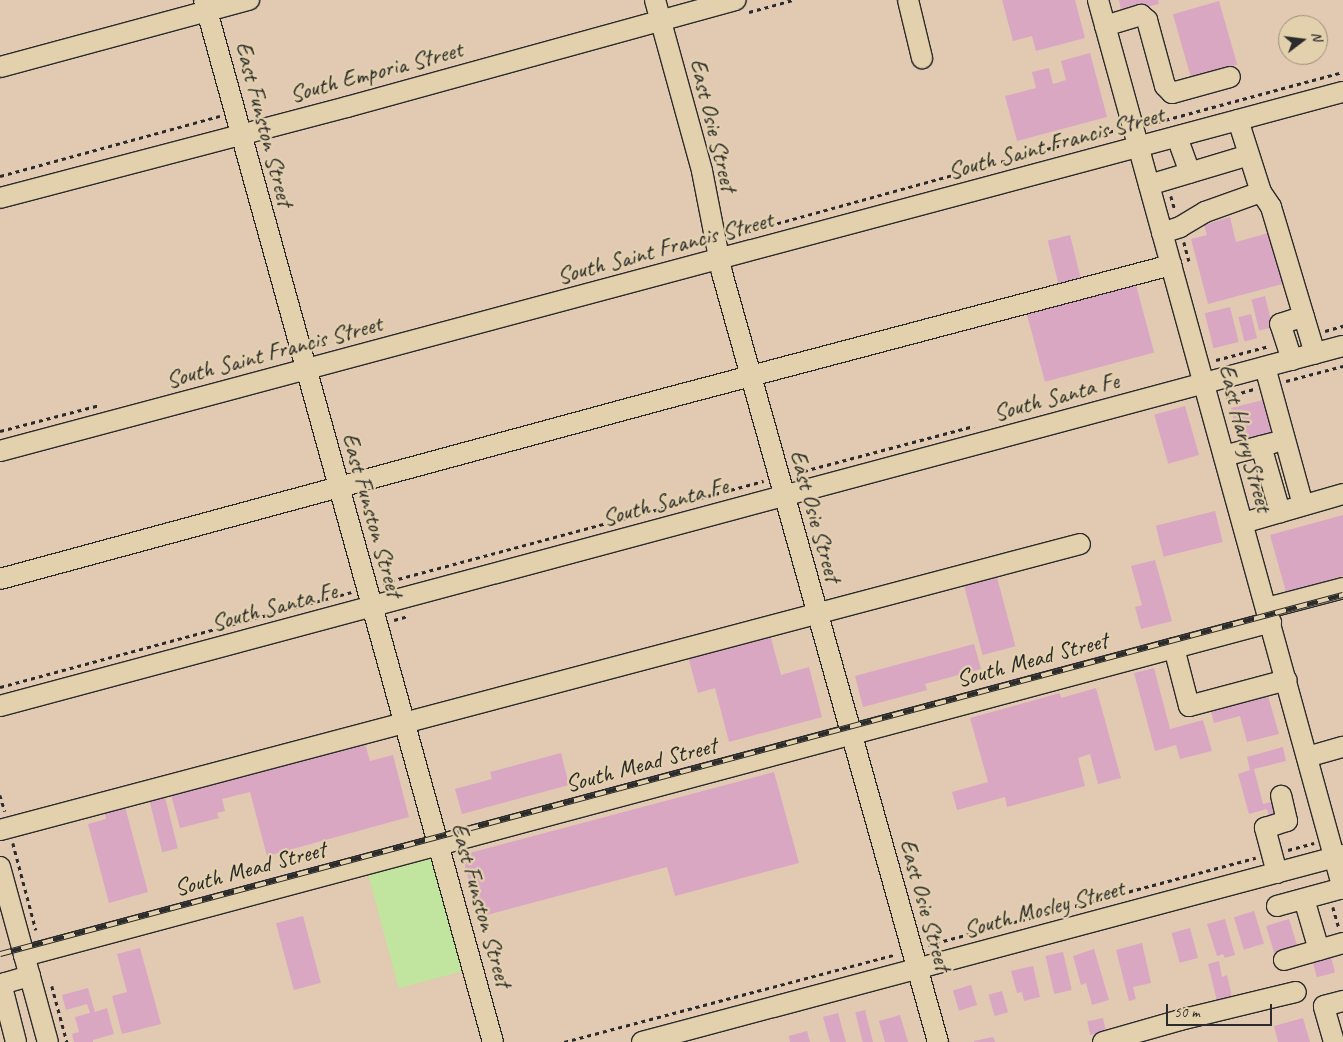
<!DOCTYPE html>
<style>
body{margin:0}
#map{position:relative;width:1343px;height:1042px;overflow:hidden;background:#e1c9b2;font-family:Caveat,sans-serif}
div>[style]{position:absolute}
.green>*{inset:0;background:#c1e49e;transform-origin:0 0}
.building>*{inset:0;background:#daa7c3;transform-origin:0 0}
.path>*{height:2.5px;margin-top:-1.25px;transform-origin:0;background:repeating-linear-gradient(90deg,#2b2b2b 0 4px,transparent 0 8px)}
.roads{filter:drop-shadow(1px 0 #2b2b2b) drop-shadow(-1px 0 #2b2b2b) drop-shadow(0 1px #2b2b2b) drop-shadow(0 -1px #2b2b2b)}
.minor>*{height:20px;margin:-10px;padding:0 10px;transform-origin:10px;border-radius:10px;background:#e3d1ae}
.rail>*{height:5.5px;margin-top:-2.75px;transform-origin:0;background:repeating-linear-gradient(90deg,#e3d1ae 0 11px,#2b2b2b 0 22px);box-sizing:border-box;border-block:1px solid #2b2b2b}
span{translate:-50% -50%;white-space:nowrap;text-align:center;line-height:1.15;-webkit-text-stroke:4.5px #e3d1ae;paint-order:stroke}
.street-label{font-size:24px;color:#2b2b2b}
.north{position:absolute;left:1278px;top:15px;width:50px;height:50px;box-sizing:border-box;background:#e3d1ae;border:1px solid #998f7a;border-radius:50%;rotate:75deg;font-size:14px;font-weight:700;line-height:20px;text-align:center;color:#2b2b2b}
.north::after{content:'';display:block;margin:auto;width:18px;height:22px;background:#2b2b2b;clip-path:polygon(50% 0,100% 100%,50% 72%,0 100%)}
.scale{position:absolute;left:1166px;top:1004px;width:106px;height:22px;box-sizing:border-box;border:2px solid #2b2b2b;border-top:0;padding-left:6px;font-size:15px;line-height:18px;white-space:nowrap;color:#2b2b2b;-webkit-text-stroke:4px #e3d1ae;paint-order:stroke}
</style>
<div id="map">
<div class="green">
<div style="left:433px;top:858px;width:117px;height:67px;rotate:75deg"></div>
</div>
<div class="building">
<div style="clip-path:polygon(1002px 0,1075px 0,1085px 38px,1036px 51px,1032px 36px,1013px 41px)"></div>
<div style="clip-path:polygon(1119px 0,1158px 0,1159px 4px,1122px 13px)"></div>
<div style="left:1219px;top:1px;width:66px;height:48px;rotate:74deg"></div>
<div style="clip-path:polygon(1090px 53px,1107px 117px,1017px 141px,1005px 96px,1036px 88px,1032px 72px,1049px 68px,1053px 84px,1066px 80px,1061px 61px)"></div>
<div style="clip-path:polygon(1230px 217px,1236px 242px,1272px 232px,1286px 283px,1208px 304px,1191px 239px,1207px 235px,1204px 225px)"></div>
<div style="left:1070px;top:235px;width:45px;height:23px;rotate:76deg"></div>
<div style="left:1136px;top:285px;width:70px;height:113px;rotate:75deg"></div>
<div style="left:1265px;top:296px;width:32px;height:14px;rotate:76deg"></div>
<div style="left:1230px;top:307px;width:36px;height:26px;rotate:76deg"></div>
<div style="left:1251px;top:314px;width:25px;height:13px;rotate:76deg"></div>
<div style="left:1263px;top:400px;width:36px;height:33px;rotate:76deg"></div>
<div style="left:1185px;top:406px;width:51px;height:32px;rotate:74deg"></div>
<div style="left:1215px;top:511px;width:32px;height:61px;rotate:76deg"></div>
<div style="clip-path:polygon(1343px 515px,1343px 576px,1286px 592px,1270px 535px)"></div>
<div style="clip-path:polygon(1155px 560px,1172px 621px,1141px 629px,1135px 607px,1142px 605px,1131px 566px)"></div>
<div style="left:995px;top:570px;width:79px;height:34px;rotate:75deg"></div>
<div style="clip-path:polygon(769px 631px,781px 675px,809px 667px,822px 717px,729px 742px,715px 688px,698px 693px,687px 653px)"></div>
<div style="clip-path:polygon(974px 644px,981px 669px,925px 684px,927px 690px,863px 707px,855px 676px)"></div>
<div style="clip-path:polygon(1154px 668px,1170px 729px,1203px 720px,1212px 751px,1180px 759px,1176px 745px,1155px 751px,1134px 673px)"></div>
<div style="clip-path:polygon(1096px 688px,1121px 778px,1098px 784px,1090px 754px,1078px 758px,1085px 786px,1007px 807px,1005px 797px,957px 810px,952px 792px,988px 782px,970px 718px,1060px 693px,1061px 698px)"></div>
<div style="clip-path:polygon(1268px 696px,1279px 734px,1247px 742px,1240px 716px,1214px 723px,1211px 711px)"></div>
<div style="clip-path:polygon(364px 740px,370px 761px,393px 755px,409px 817px,267px 856px,250px 792px,222px 799px,225px 811px,217px 813px,219px 818px,180px 828px,170px 791px)"></div>
<div style="clip-path:polygon(1283px 747px,1286px 761px,1254px 769px,1263px 804px,1275px 801px,1278px 814px,1269px 816px,1267px 809px,1249px 814px,1238px 774px,1250px 770px,1247px 757px)"></div>
<div style="clip-path:polygon(561px 753px,569px 785px,462px 814px,455px 789px,492px 779px,490px 772px)"></div>
<div style="clip-path:polygon(774px 772px,799px 863px,675px 896px,667px 867px,479px 917px,462px 855px)"></div>
<div style="left:164px;top:793px;width:57px;height:16px;rotate:76deg"></div>
<div style="clip-path:polygon(124px 803px,148px 892px,109px 903px,88px 824px,106px 819px,104px 809px)"></div>
<div style="left:1254px;top:911px;width:34px;height:21px;rotate:73deg"></div>
<div style="left:303px;top:916px;width:69px;height:28px;rotate:75deg"></div>
<div style="clip-path:polygon(1225px 919px,1235px 955px,1225px 958px,1223px 954px,1217px 956px,1207px 924px)"></div>
<div style="left:1289px;top:919px;width:30px;height:24px;rotate:73deg"></div>
<div style="left:1190px;top:928px;width:31px;height:19px;rotate:75deg"></div>
<div style="clip-path:polygon(1142px 943px,1151px 983px,1133px 987px,1136px 999px,1129px 1001px,1116px 950px)"></div>
<div style="clip-path:polygon(140px 948px,161px 1024px,122px 1034px,112px 996px,127px 992px,117px 954px)"></div>
<div style="clip-path:polygon(1094px 949px,1109px 1000px,1092px 1005px,1086px 983px,1081px 985px,1073px 956px)"></div>
<div style="left:1063px;top:952px;width:39px;height:18px;rotate:77deg"></div>
<div style="left:1331px;top:957px;width:16px;height:19px;rotate:75deg"></div>
<div style="clip-path:polygon(1219px 961px,1222px 977px,1227px 975px,1232px 997px,1217px 1001px,1208px 964px)"></div>
<div style="clip-path:polygon(1033px 966px,1040px 997px,1024px 1001px,1022px 992px,1017px 993px,1011px 971px)"></div>
<div style="left:971px;top:985px;width:21px;height:19px;rotate:73deg"></div>
<div style="clip-path:polygon(88px 988px,95px 1012px,107px 1008px,114px 1034px,93px 1040px,93px 1042px,74px 1042px,72px 1034px,79px 1032px,75px 1017px,90px 1013px,87px 1004px,66px 1010px,62px 995px)"></div>
<div style="left:1002px;top:991px;width:22px;height:14px;rotate:74deg"></div>
<div style="left:865px;top:1010px;width:33px;height:10px;rotate:76deg"></div>
<div style="clip-path:polygon(838px 1013px,846px 1042px,830px 1042px,823px 1017px)"></div>
<div style="clip-path:polygon(900px 1015px,908px 1042px,885px 1042px,879px 1021px)"></div>
<div style="left:1103px;top:1018px;width:14px;height:16px;rotate:78deg"></div>
<div style="clip-path:polygon(1303px 1018px,1310px 1042px,1278px 1042px,1274px 1026px)"></div>
<div style="clip-path:polygon(807px 1031px,810px 1042px,790px 1042px,789px 1036px)"></div>
<div style="clip-path:polygon(993px 1037px,995px 1042px,974px 1042px,974px 1041px)"></div>
</div>
<div class="path">
<div style="left:749px;top:12px;width:46px;rotate:-15.3deg"></div>
<div style="left:1150px;top:124px;width:200px;rotate:-15.1deg"></div>
<div style="left:0;top:176px;width:228px;rotate:-15.3deg"></div>
<div style="left:1171px;top:196px;width:15px;rotate:74deg"></div>
<div style="left:731px;top:236px;width:399px;rotate:-15.4deg"></div>
<div style="left:1184px;top:242px;width:20px;rotate:75deg"></div>
<div style="left:1325px;top:331px;width:19px;rotate:-16deg"></div>
<div style="left:1216px;top:360px;width:55px;rotate:-14.8deg"></div>
<div style="left:1286px;top:381px;width:59px;rotate:-14.7deg"></div>
<div style="left:1226px;top:397px;width:29px;rotate:-16deg"></div>
<div style="left:0;top:431px;width:103px;rotate:-14.6deg"></div>
<div style="left:796px;top:473px;width:184px;rotate:-14.8deg"></div>
<div style="left:383px;top:583px;width:394px;rotate:-15deg"></div>
<div style="left:394px;top:620px;width:15px;rotate:-16deg"></div>
<div style="left:0;top:687px;width:364px;rotate:-15.1deg"></div>
<div style="left:0;top:795px;width:17px;rotate:73deg"></div>
<div style="left:13px;top:843px;width:90px;rotate:75.2deg"></div>
<div style="left:1288px;top:850px;width:27px;rotate:-15deg"></div>
<div style="left:1333px;top:907px;width:22px;rotate:74deg"></div>
<div style="left:928px;top:945px;width:339px;rotate:-14.9deg"></div>
<div style="left:52px;top:986px;width:58px;rotate:75deg"></div>
<div style="left:564px;top:1042px;width:343px;rotate:-14.8deg"></div>
</div>
<div class="roads">
<div class="minor">
<div style="left:204px;top:0;width:1081px;rotate:74.5deg"></div>
<div style="left:655px;top:0;width:177px;rotate:74.6deg"></div>
<div style="left:702px;top:171px;width:104px;rotate:78.9deg"></div>
<div style="left:722px;top:273px;width:799px;rotate:74.31deg"></div>
<div style="left:908px;top:0;width:60px;rotate:76.4deg"></div>
<div style="left:1098px;top:0;width:922px;rotate:74.59deg"></div>
<div style="left:1105px;top:26px;width:38px;rotate:-17deg"></div>
<div style="left:1141px;top:15px;width:8px;rotate:40deg"></div>
<div style="left:1147px;top:20px;width:68px;rotate:74.7deg"></div>
<div style="left:1165px;top:86px;width:10px;rotate:45deg"></div>
<div style="left:1172px;top:93px;width:60px;rotate:-15.4deg"></div>
<div style="left:0;top:67px;width:258px;rotate:-15.1deg"></div>
<div style="left:1238px;top:120px;width:76px;rotate:72.3deg"></div>
<div style="left:1261px;top:192px;width:18px;rotate:56deg"></div>
<div style="left:1271px;top:207px;width:153px;rotate:73.3deg"></div>
<div style="left:1177px;top:137px;width:38px;rotate:70deg"></div>
<div style="left:1149px;top:185px;width:104px;rotate:-16.7deg"></div>
<div style="left:0;top:198px;width:359px;rotate:-14.7deg"></div>
<div style="left:347px;top:107px;width:403px;rotate:-15.4deg"></div>
<div style="left:1162px;top:233px;width:19px;rotate:-18deg"></div>
<div style="left:1180px;top:227px;width:29px;rotate:-31deg"></div>
<div style="left:1205px;top:212px;width:59px;rotate:-19.7deg"></div>
<div style="left:1292px;top:360px;width:38px;rotate:-108deg"></div>
<div style="left:1280px;top:324px;width:25px;rotate:-18deg"></div>
<div style="left:1265px;top:367px;width:143px;rotate:74.6deg"></div>
<div style="left:1261px;top:446px;width:69px;rotate:73.9deg"></div>
<div style="left:0;top:451px;width:1390px;rotate:-14.97deg"></div>
<div style="left:1224px;top:456px;width:51px;rotate:-14.9deg"></div>
<div style="left:1243px;top:523px;width:104px;rotate:-16.2deg"></div>
<div style="left:0;top:579px;width:684px;rotate:-15.17deg"></div>
<div style="left:660px;top:400px;width:529px;rotate:-14.8deg"></div>
<div style="left:1267px;top:608px;width:79px;rotate:-14.7deg"></div>
<div style="left:1174px;top:648px;width:60px;rotate:75.5deg"></div>
<div style="left:1189px;top:706px;width:101px;rotate:-14.9deg"></div>
<div style="left:0;top:706px;width:1390px;rotate:-15.01deg"></div>
<div style="left:1307px;top:757px;width:37px;rotate:-16deg"></div>
<div style="left:0;top:830px;width:1117px;rotate:-14.83deg"></div>
<div style="left:0;top:867px;width:181px;rotate:74.7deg"></div>
<div style="left:1277px;top:873px;width:47px;rotate:-104.9deg"></div>
<div style="left:1265px;top:828px;width:23px;rotate:-18deg"></div>
<div style="left:1287px;top:821px;width:26px;rotate:-103deg"></div>
<div style="left:1304px;top:899px;width:53px;rotate:73.6deg"></div>
<div style="left:1277px;top:906px;width:68px;rotate:-15.3deg"></div>
<div style="left:24px;top:956px;width:1291px;rotate:-14.99deg"></div>
<div style="left:1284px;top:960px;width:61px;rotate:-16.1deg"></div>
<div style="left:16px;top:1042px;width:57px;rotate:-104.3deg"></div>
<div style="left:2px;top:987px;width:5px;rotate:-53deg"></div>
<div style="left:5px;top:983px;width:26px;rotate:-16deg"></div>
<div style="left:642px;top:1042px;width:726px;rotate:-14.94deg"></div>
<div style="left:1103px;top:1042px;width:80px;rotate:-15.9deg"></div>
<div style="left:1180px;top:1020px;width:119px;rotate:-13.6deg"></div>
<div style="left:1334px;top:1042px;width:37px;rotate:-106deg"></div>
<div style="left:1324px;top:1006px;width:20px;rotate:-15deg"></div>
</div>
</div>
<div class="rail">
<div style="left:0;top:954px;width:1390px;rotate:-14.97deg"></div>
</div>
<div class="street-label">
<span style="left:376px;top:72px;rotate:-15deg">South Emporia Street</span>
<span style="left:264px;top:124px;rotate:75deg">East Funston Street</span>
<span style="left:713px;top:125px;rotate:76deg">East Osie Street</span>
<span style="left:1056px;top:143px;rotate:-15deg">South Saint Francis Street</span>
<span style="left:665px;top:248px;rotate:-15deg">South Saint Francis Street</span>
<span style="left:274px;top:352px;rotate:-15deg">South Saint Francis Street</span>
<span style="left:1056px;top:397px;rotate:-15deg">South Santa Fe</span>
<span style="left:1245px;top:438px;rotate:75deg">East Harry Street</span>
<span style="left:665px;top:502px;rotate:-15deg">South Santa Fe</span>
<span style="left:372px;top:515px;rotate:74deg">East Funston Street</span>
<span style="left:815px;top:516px;rotate:74deg">East Osie Street</span>
<span style="left:274px;top:607px;rotate:-15deg">South Santa Fe</span>
<span style="left:1032px;top:660px;rotate:-15deg">South Mead Street</span>
<span style="left:641px;top:765px;rotate:-15deg">South Mead Street</span>
<span style="left:250px;top:869px;rotate:-15deg">South Mead Street</span>
<span style="left:481px;top:905px;rotate:74deg">East Funston Street</span>
<span style="left:925px;top:905px;rotate:74deg">East Osie Street</span>
<span style="left:1044px;top:909px;rotate:-15deg">South Mosley Street</span>
</div>
<div class="north">N</div>
<div class="scale">50 m</div>
</div>
